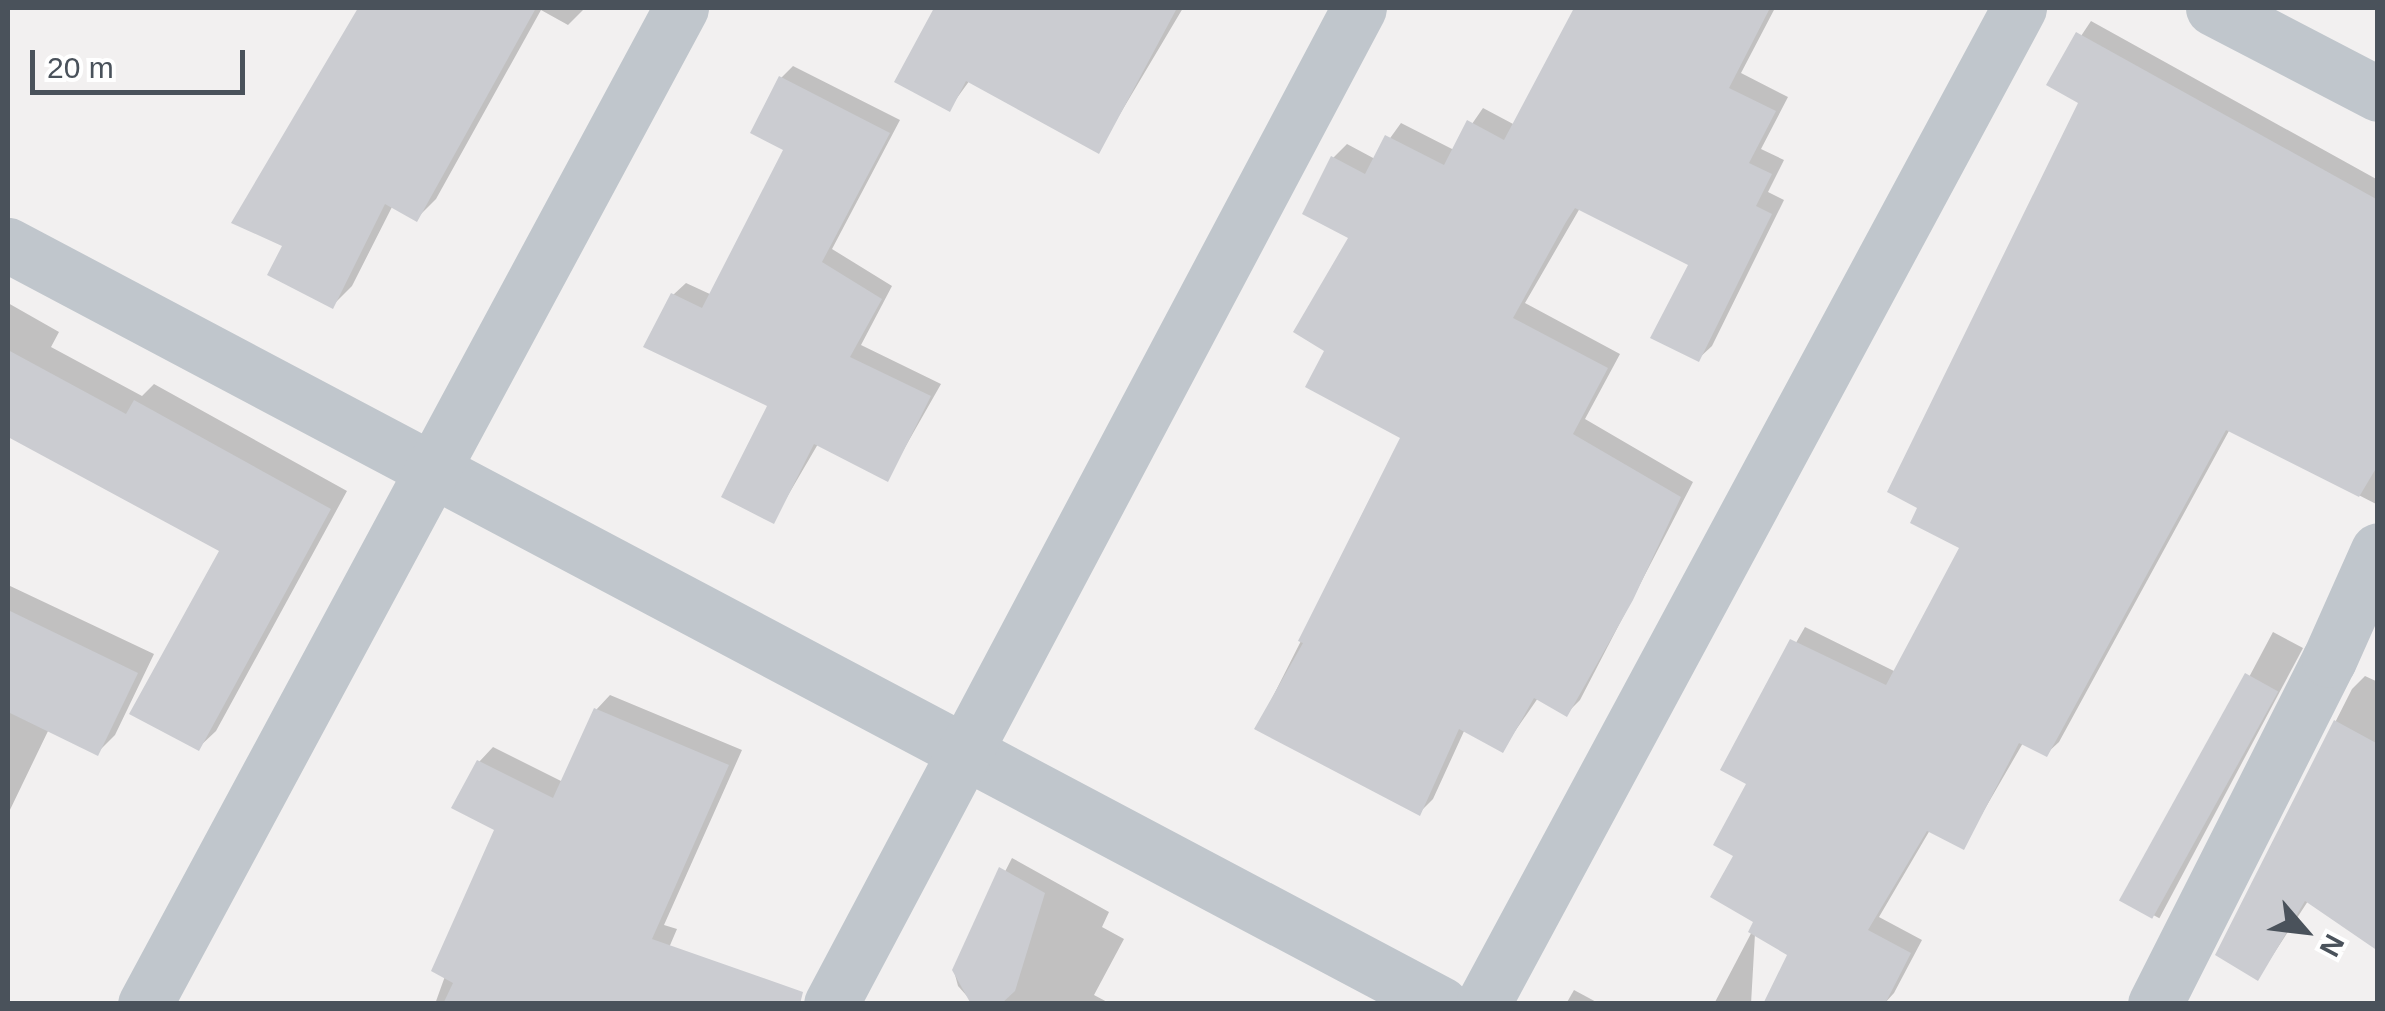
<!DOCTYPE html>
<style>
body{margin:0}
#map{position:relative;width:2385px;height:1011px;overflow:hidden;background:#f2f0f0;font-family:Helvetica,sans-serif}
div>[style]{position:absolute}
.shadow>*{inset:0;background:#0003;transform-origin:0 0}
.building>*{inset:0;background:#cbccd1;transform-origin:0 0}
.minor>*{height:55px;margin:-27.5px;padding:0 27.5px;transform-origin:27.5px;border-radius:27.5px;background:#c0c6cc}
span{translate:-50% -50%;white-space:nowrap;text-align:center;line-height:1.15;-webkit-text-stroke:9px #fff;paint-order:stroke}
.frame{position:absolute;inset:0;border:10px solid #4a525b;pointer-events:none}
.north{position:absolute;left:2255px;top:881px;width:100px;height:100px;-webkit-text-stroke:8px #fff;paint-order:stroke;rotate:118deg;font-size:28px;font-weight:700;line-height:40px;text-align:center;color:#4a525b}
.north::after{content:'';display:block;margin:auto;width:35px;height:45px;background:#4a525b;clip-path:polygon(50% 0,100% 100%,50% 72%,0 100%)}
.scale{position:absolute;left:30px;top:50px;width:215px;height:45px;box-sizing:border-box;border:5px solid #4a525b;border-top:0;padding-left:12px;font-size:30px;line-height:35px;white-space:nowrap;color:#4a525b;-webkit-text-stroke:8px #fff;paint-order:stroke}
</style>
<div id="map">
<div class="shadow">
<div style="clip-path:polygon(361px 8px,585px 8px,568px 25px,541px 10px,436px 199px,416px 219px,393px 205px,352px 286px,332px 306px,286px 245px,234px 222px)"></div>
<div style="clip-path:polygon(935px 8px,1183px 8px,1098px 151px,970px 80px,949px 109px)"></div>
<div style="clip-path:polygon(1577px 8px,1775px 8px,1741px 73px,1788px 97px,1761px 149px,1784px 160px,1768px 192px,1784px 200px,1712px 346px,1698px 359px,1692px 264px,1580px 208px,1525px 303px,1620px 354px,1585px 419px,1693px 482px,1580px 700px,1566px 714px,1538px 698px,1502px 750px,1465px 729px,1433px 799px,1419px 813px,1257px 728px,1404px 437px,1328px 350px,1351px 237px,1333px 158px,1347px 144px,1375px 159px,1401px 123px,1454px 150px,1483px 108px,1515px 125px)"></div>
<div style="clip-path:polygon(2091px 21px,2378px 180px,2378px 505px,2230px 429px,2059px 742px,2046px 754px,2023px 743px,1968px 838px,1930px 830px,1879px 917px,1922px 940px,1894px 993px,1884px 1004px,1755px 934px,1751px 1004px,1714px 1004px,1757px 922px,1737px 855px,1749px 783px,1724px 769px,1805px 627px,1896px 672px,1962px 547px,2081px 102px,2049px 84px)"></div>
<div style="clip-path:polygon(793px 66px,900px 120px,832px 249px,892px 286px,861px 345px,941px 384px,887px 479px,818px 444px,773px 521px,770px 405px,673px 295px,686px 283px,712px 295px,787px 149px,781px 78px)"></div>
<div style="clip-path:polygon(8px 303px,59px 332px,51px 347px,142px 396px,154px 384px,347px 491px,216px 731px,198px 748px,222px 550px,8px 434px)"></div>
<div style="clip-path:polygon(8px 585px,154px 654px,115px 735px,97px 753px,49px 729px,8px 814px)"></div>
<div style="left:2273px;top:632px;width:34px;height:306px;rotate:28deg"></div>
<div style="clip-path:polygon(2365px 676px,2378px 682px,2378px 948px,2308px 901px,2258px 978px,2218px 954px,2352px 689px)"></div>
<div style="clip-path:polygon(610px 695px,742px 750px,664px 925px,677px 929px,650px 992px,638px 1004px,435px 1004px,498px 829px,479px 762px,493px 747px,563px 782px,596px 710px)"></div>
<div style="clip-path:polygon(1012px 858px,1109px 912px,1102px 927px,1124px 939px,1094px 995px,1111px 1004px,974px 1004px,958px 986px,954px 971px)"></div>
<div style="clip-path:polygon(1574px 990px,1600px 1004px,1566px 1004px)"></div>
</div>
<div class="building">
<div style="clip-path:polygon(358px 8px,536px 8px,417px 222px,385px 204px,333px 309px,267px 275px,282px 246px,231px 223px)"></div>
<div style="clip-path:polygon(934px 8px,1177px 8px,1099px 154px,966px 81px,950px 112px,894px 82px)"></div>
<div style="clip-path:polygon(1574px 8px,1770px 8px,1729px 88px,1776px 111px,1749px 163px,1772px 174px,1756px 206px,1772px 214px,1699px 362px,1650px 338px,1688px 265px,1575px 208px,1566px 222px,1513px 318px,1608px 368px,1573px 434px,1681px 497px,1633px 600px,1567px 717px,1534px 698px,1503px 753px,1459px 729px,1420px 816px,1254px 729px,1303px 643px,1298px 641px,1400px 438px,1305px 387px,1324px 351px,1293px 332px,1348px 238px,1302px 214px,1331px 156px,1365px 174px,1385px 135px,1444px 165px,1467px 120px,1504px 140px)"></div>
<div style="clip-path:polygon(2076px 32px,2378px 200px,2378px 465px,2359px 497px,2226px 430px,2047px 757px,2019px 743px,1964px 850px,1927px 831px,1868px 930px,1911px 953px,1885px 1004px,1763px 1004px,1787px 955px,1748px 932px,1753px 922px,1710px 897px,1733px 856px,1713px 845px,1746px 784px,1720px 770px,1790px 639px,1886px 685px,1959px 548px,1910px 523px,1917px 508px,1887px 492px,2078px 103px,2046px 85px)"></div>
<div style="clip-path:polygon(779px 76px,890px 133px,822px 262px,882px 299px,850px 357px,931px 396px,888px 482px,814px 444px,774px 524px,721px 497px,767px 406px,643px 347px,671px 293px,702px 308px,783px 150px,750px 133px)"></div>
<div style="clip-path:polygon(8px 350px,126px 414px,134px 400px,331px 509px,199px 751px,129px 714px,219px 551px,8px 437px)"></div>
<div style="clip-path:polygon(8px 610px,138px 673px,98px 756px,8px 712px)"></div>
<div style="left:2245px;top:673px;width:38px;height:260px;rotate:29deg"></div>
<div style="clip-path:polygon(594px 708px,729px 765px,652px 939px,803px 992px,800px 1004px,443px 1004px,453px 983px,431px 971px,494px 830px,451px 808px,477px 760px,553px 798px)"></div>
<div style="clip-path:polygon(2334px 720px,2378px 744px,2378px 951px,2305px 901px,2258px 981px,2215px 955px)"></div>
<div style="clip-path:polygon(999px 867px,1045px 893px,1015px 991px,1001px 1004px,971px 1004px,952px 970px)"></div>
</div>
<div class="minor">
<div style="left:2213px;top:8px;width:186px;rotate:27.5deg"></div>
<div style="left:8px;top:245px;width:1622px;rotate:27.91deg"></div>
<div style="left:145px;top:1004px;width:1131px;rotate:-61.71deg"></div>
<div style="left:831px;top:1004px;width:1127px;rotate:-62.07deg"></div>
<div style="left:1483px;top:1004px;width:1131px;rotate:-61.71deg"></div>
<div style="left:2155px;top:1004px;width:386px;rotate:-63.2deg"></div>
<div style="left:2329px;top:660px;width:120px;rotate:-66deg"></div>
</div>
<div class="frame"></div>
<div class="north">N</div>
<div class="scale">20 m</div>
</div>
